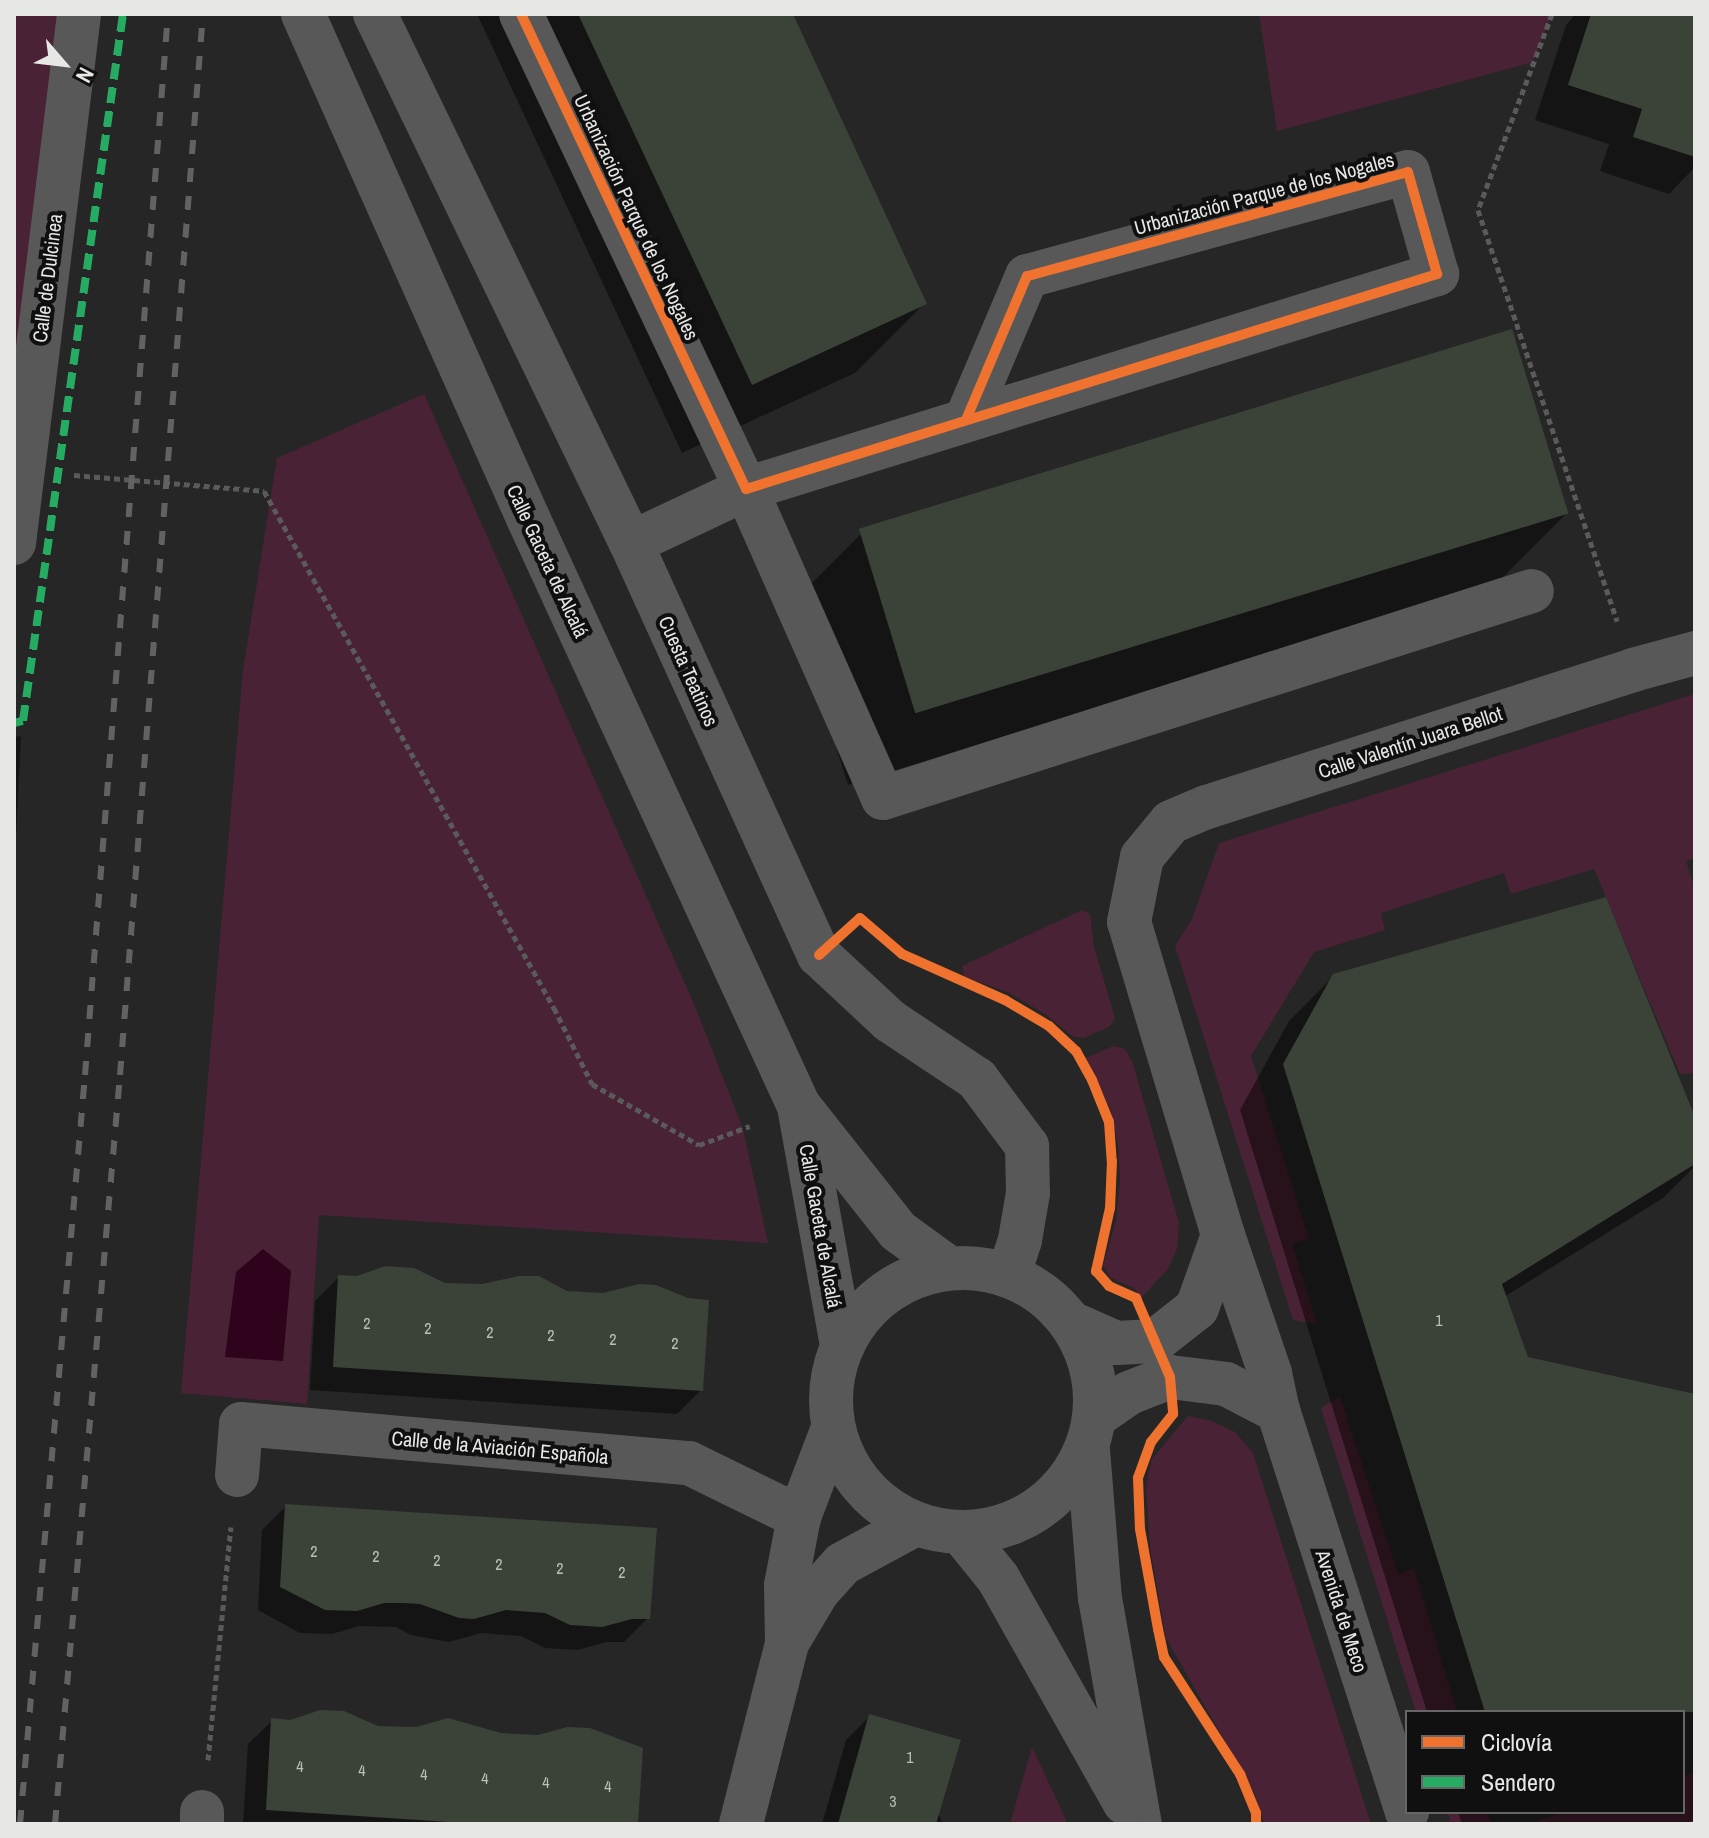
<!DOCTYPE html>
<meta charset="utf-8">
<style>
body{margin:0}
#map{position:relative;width:1709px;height:1838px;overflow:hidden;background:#262626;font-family:"Archivo Narrow",sans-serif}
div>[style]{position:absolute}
.green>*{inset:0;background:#492335}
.water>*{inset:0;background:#2f031b}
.shadow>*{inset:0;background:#0007}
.building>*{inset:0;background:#3b4238;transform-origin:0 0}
.path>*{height:5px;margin-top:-2.5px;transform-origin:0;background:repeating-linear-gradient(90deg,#595a59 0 6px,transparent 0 10px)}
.minor>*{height:44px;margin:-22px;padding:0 22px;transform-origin:22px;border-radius:22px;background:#575857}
.minor>.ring{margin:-22px;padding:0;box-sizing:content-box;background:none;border:44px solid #575857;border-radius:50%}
.rail>*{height:6px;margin-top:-3px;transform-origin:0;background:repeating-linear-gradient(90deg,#626262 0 14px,transparent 0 28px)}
.quiet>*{height:8px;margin-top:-4px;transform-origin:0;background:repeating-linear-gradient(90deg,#26ab63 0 16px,transparent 0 24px)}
.cycleway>*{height:10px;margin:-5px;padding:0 5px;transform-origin:5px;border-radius:5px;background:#ef722f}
span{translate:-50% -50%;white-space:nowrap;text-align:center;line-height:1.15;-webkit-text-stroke:8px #0f100f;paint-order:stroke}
.number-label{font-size:16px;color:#bcbeba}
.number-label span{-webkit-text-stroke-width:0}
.street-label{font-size:20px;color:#e7e8e6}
.frame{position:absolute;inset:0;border:16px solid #e7e8e6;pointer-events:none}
.legend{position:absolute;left:1405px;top:1710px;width:280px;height:104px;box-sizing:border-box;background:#0f100f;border:2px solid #656665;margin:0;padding:10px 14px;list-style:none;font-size:24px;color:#e7e8e6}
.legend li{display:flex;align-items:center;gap:16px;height:40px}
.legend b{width:40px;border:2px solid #656665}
.north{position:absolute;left:24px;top:24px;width:80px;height:80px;-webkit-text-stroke:6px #0f100f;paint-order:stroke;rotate:118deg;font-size:22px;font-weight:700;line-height:32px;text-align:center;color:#e7e8e6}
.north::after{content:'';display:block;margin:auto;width:28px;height:36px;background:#e7e8e6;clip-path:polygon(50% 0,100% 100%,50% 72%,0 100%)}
</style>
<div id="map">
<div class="green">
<div style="clip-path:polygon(14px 14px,64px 14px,14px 405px)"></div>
<div style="clip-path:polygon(1259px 14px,1552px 14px,1533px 62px,1277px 131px)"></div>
<div style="clip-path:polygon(424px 394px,697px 1011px,743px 1129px,768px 1243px,319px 1215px,307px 1404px,181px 1393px,243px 670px,277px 458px)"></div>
<div style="clip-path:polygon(1695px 694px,1695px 858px,1686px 861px,1695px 890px,1695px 1073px,1680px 1074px,1594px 869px,1511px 894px,1504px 873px,1381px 913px,1385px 930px,1314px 952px,1251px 1056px,1309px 1239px,1292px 1244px,1317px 1324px,1293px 1320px,1175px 946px,1192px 919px,1219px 843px)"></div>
<div style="clip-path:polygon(1082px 910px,1090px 914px,1094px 947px,1115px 1018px,1110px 1026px,1084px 1038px,1072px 1036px,1045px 1014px,1009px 993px,964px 976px,962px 966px)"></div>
<div style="clip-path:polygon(1113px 1046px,1125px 1049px,1132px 1061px,1179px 1223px,1177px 1249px,1167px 1270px,1141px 1298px,1134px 1288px,1111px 1278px,1103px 1266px,1116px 1221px,1120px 1181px,1118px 1144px,1111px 1111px,1086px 1058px)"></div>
<div style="clip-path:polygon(1340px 1397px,1398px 1574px,1414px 1568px,1457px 1712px,1416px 1712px,1321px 1408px)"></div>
<div style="clip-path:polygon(1188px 1416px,1212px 1421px,1235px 1432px,1253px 1453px,1371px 1824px,1264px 1824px,1255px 1794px,1166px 1638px,1150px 1547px,1146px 1486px,1152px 1459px)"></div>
<div style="clip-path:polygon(1032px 1747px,1068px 1824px,1010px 1824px)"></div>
<div style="clip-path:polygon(1695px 1773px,1695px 1824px,1526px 1824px,1566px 1812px,1683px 1812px,1683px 1776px)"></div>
<div style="clip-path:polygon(1448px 1812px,1487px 1812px,1491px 1824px,1451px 1824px)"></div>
</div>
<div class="water">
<div style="clip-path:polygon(263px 1249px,291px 1271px,283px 1361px,225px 1357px,236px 1272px)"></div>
</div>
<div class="shadow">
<div style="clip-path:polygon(477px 14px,790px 14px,925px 303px,855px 373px,682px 453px)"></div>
<div style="clip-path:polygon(1576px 14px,1695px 14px,1695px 167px,1669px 194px,1600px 171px,1609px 144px,1535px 120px,1566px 25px)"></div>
<div style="clip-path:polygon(1567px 513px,1498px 582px,848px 785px,791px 604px,861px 534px)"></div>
<div style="clip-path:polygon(21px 736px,14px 878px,14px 737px)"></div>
<div style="clip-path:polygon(1334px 976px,1695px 1122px,1695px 1166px,1663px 1198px,1504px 1297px,1526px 1359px,1695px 1396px,1695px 1820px,1682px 1824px,1462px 1824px,1458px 1812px,1683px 1812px,1683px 1712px,1427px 1712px,1240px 1110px,1289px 1021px)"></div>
<div style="clip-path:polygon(339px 1277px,701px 1390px,677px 1414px,310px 1390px,315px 1301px)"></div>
<div style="clip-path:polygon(286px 1506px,648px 1618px,624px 1642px,607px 1642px,577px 1650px,545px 1648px,521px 1636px,481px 1633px,449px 1642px,411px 1635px,396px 1627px,359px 1626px,332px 1634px,300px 1633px,258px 1610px,262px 1530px)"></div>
<div style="clip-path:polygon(870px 1716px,937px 1811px,943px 1824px,822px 1824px,846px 1740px)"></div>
<div style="clip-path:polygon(272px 1721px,416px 1729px,636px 1824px,243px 1824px,248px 1744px)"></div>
</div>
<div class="building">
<div style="clip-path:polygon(578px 14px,793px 14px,927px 304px,752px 385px)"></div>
<div style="clip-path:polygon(1591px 14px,1695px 14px,1695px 157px,1633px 137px,1642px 109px,1568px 85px)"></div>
<div style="left:1512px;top:329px;width:193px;height:683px;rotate:73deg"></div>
<div style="clip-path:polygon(1606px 897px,1695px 1117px,1695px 1164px,1502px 1284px,1528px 1357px,1695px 1394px,1695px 1712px,1485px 1712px,1283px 1064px,1333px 974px)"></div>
<div style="clip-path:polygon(385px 1266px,414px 1268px,445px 1283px,482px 1284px,519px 1276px,539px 1276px,567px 1291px,603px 1293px,639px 1284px,656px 1285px,688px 1298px,709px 1300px,703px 1391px,333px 1367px,338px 1275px,357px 1276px)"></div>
<div style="clip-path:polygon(285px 1504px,657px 1528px,650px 1619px,632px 1619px,602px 1627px,570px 1625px,545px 1613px,506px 1610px,474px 1619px,459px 1618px,420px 1604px,404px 1603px,384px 1603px,357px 1611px,325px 1610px,280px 1587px)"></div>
<div style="clip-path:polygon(320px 1710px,344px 1711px,378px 1726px,416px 1727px,448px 1718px,501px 1733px,538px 1735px,567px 1727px,590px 1728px,643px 1748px,638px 1824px,479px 1824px,266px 1810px,271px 1718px,290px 1720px)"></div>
<div style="clip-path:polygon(869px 1714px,961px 1740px,936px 1824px,838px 1824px)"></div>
</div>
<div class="path">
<div style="left:1552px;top:14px;width:210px;rotate:110.7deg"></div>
<div style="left:1478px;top:210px;width:434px;rotate:71.3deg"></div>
<div style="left:74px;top:475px;width:191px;rotate:4.8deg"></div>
<div style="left:264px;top:491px;width:593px;rotate:60.71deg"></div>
<div style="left:554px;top:1008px;width:85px;rotate:63.4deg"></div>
<div style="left:592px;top:1084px;width:123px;rotate:29.7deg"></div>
<div style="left:699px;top:1145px;width:54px;rotate:-20.4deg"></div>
<div style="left:208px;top:1760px;width:234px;rotate:-84.4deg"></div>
</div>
<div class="minor">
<div style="left:303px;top:14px;width:552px;rotate:65.94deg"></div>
<div style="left:528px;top:518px;width:647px;rotate:65.26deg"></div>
<div style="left:799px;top:1106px;width:159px;rotate:51.6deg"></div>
<div style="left:898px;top:1231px;width:63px;rotate:36deg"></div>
<div style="left:375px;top:14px;width:588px;rotate:64.18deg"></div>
<div style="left:631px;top:543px;width:453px;rotate:65.5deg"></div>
<div style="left:819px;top:955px;width:97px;rotate:42.9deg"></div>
<div style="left:890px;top:1021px;width:105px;rotate:33.7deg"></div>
<div style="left:977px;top:1079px;width:84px;rotate:53.3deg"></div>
<div style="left:1027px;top:1146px;width:47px;rotate:88.8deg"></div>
<div style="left:1028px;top:1193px;width:48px;rotate:99.7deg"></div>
<div style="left:1020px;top:1240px;width:36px;rotate:108deg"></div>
<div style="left:521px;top:14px;width:526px;rotate:64.65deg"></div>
<div style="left:746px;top:489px;width:724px;rotate:-17.28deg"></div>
<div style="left:1437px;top:274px;width:106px;rotate:-105.9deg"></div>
<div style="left:1408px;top:172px;width:395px;rotate:164.7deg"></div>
<div style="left:1027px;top:276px;width:156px;rotate:113deg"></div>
<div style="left:14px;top:543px;width:533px;rotate:-82.99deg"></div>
<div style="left:631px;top:543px;width:127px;rotate:-25.2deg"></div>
<div style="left:746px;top:489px;width:338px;rotate:66.1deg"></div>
<div style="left:883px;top:798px;width:681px;rotate:-17.69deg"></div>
<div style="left:800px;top:1112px;width:237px;rotate:79.8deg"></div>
<div class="ring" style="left:831px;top:1268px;width:220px;height:220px"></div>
<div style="left:1073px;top:1324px;width:47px;rotate:23.8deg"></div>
<div style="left:1116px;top:1343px;width:39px;rotate:-3deg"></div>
<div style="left:1155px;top:1341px;width:53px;rotate:-38.2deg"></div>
<div style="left:1197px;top:1308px;width:77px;rotate:-70.4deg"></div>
<div style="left:1096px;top:1416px;width:40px;rotate:-34.9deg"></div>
<div style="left:1129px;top:1393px;width:44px;rotate:-21.3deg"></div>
<div style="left:1170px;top:1377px;width:56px;rotate:7.1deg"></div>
<div style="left:1226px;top:1384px;width:59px;rotate:27.4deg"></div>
<div style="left:1088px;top:1450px;width:148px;rotate:85.4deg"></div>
<div style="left:1100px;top:1598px;width:230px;rotate:80deg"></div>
<div style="left:237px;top:1475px;width:51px;rotate:-85.5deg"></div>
<div style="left:241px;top:1424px;width:450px;rotate:5deg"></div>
<div style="left:689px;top:1463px;width:123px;rotate:26.1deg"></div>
<div style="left:963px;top:1535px;width:55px;rotate:50.9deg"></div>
<div style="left:998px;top:1578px;width:258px;rotate:60.6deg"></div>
<div style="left:787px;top:1643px;width:61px;rotate:-59.2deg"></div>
<div style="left:818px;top:1591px;width:36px;rotate:-48deg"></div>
<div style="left:842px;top:1564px;width:82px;rotate:-28.4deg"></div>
<div style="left:1407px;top:1812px;width:421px;rotate:-107.8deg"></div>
<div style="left:1278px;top:1411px;width:39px;rotate:-102deg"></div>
<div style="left:1270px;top:1373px;width:146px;rotate:-108.8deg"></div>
<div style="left:1223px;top:1235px;width:327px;rotate:-106.7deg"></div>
<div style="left:1129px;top:922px;width:66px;rotate:-78.7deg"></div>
<div style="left:1142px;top:857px;width:45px;rotate:-50.4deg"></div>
<div style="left:1171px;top:822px;width:39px;rotate:-23deg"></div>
<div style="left:1207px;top:807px;width:447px;rotate:-17.8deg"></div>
<div style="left:1633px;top:670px;width:64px;rotate:-15.3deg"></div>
<div style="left:202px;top:1824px;width:12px;rotate:-90deg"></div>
<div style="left:741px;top:1824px;width:187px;rotate:-75.7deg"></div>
<div style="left:787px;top:1643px;width:58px;rotate:-91deg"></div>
<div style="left:786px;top:1585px;width:69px;rotate:-79.2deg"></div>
<div style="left:799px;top:1517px;width:95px;rotate:-69.1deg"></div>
</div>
<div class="rail">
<div style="left:20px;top:1824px;width:752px;rotate:-85.04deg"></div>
<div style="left:85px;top:1075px;width:1064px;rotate:-85.53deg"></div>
<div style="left:55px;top:1824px;width:752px;rotate:-85.04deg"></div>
<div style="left:120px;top:1075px;width:1064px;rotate:-85.53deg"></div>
</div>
<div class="quiet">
<div style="left:14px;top:723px;width:9px;rotate:-13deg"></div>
<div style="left:23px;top:721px;width:714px;rotate:-81.95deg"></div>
</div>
<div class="cycleway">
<div style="left:521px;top:14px;width:526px;rotate:64.65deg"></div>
<div style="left:746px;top:489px;width:724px;rotate:-17.28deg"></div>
<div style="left:1437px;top:274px;width:106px;rotate:-105.9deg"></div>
<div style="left:1408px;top:172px;width:395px;rotate:164.7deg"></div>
<div style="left:1027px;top:276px;width:156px;rotate:113deg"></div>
<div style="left:819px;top:955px;width:55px;rotate:-42.1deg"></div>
<div style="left:860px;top:918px;width:55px;rotate:40.6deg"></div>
<div style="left:902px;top:954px;width:113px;rotate:24.1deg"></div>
<div style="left:1005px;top:1000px;width:51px;rotate:30.6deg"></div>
<div style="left:1049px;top:1026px;width:37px;rotate:43deg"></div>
<div style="left:1076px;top:1051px;width:33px;rotate:61deg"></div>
<div style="left:1092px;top:1080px;width:45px;rotate:68deg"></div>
<div style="left:1109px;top:1122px;width:39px;rotate:86deg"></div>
<div style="left:1112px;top:1161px;width:47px;rotate:92.4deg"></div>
<div style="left:1110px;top:1208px;width:65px;rotate:102.5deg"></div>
<div style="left:1096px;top:1271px;width:20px;rotate:49deg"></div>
<div style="left:1109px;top:1286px;width:30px;rotate:24deg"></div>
<div style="left:1136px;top:1298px;width:86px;rotate:66.7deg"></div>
<div style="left:1170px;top:1377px;width:37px;rotate:85deg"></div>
<div style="left:1173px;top:1414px;width:36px;rotate:128deg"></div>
<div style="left:1151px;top:1442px;width:38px;rotate:110deg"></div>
<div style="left:1138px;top:1478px;width:51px;rotate:87.8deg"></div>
<div style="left:1140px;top:1529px;width:102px;rotate:79.8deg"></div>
<div style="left:1158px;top:1629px;width:29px;rotate:78deg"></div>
<div style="left:1164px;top:1657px;width:140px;rotate:57deg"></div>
<div style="left:1240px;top:1774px;width:42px;rotate:67.7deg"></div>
<div style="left:1256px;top:1813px;width:11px;rotate:90deg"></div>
</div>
<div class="number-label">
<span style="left:1439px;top:1320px">1</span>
<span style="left:367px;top:1323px">2</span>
<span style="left:428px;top:1328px">2</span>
<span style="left:490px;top:1332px">2</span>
<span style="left:551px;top:1335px">2</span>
<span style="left:613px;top:1339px">2</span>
<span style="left:675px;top:1343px">2</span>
<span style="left:314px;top:1551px">2</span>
<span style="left:376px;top:1556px">2</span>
<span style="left:437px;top:1560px">2</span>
<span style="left:499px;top:1564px">2</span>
<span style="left:560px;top:1568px">2</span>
<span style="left:622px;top:1572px">2</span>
<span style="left:910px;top:1757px">1</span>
<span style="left:300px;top:1766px">4</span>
<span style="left:362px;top:1770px">4</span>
<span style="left:424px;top:1774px">4</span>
<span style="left:485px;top:1778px">4</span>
<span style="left:546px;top:1782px">4</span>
<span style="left:608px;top:1786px">4</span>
<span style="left:893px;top:1801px">3</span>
</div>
<div class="street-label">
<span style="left:1264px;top:193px;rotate:-15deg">Urbanización Parque de los Nogales</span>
<span style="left:637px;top:217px;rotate:65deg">Urbanización Parque de los Nogales</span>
<span style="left:47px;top:278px;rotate:-83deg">Calle de Dulcinea</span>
<span style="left:548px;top:561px;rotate:65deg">Calle Gaceta de Alcalá</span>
<span style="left:689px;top:671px;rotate:66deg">Cuesta Teatinos</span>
<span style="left:1410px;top:742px;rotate:-18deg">Calle Valentín Juara Bellot</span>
<span style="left:821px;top:1226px;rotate:80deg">Calle Gaceta de Alcalá</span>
<span style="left:500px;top:1447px;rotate:5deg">Calle de la Aviación Española</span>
<span style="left:1342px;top:1611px;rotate:72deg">Avenida de Meco</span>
</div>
<div class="frame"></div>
<ul class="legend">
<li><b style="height:10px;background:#ef722f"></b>Ciclovía</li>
<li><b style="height:10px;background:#26ab63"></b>Sendero</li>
</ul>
<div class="north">N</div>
</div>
